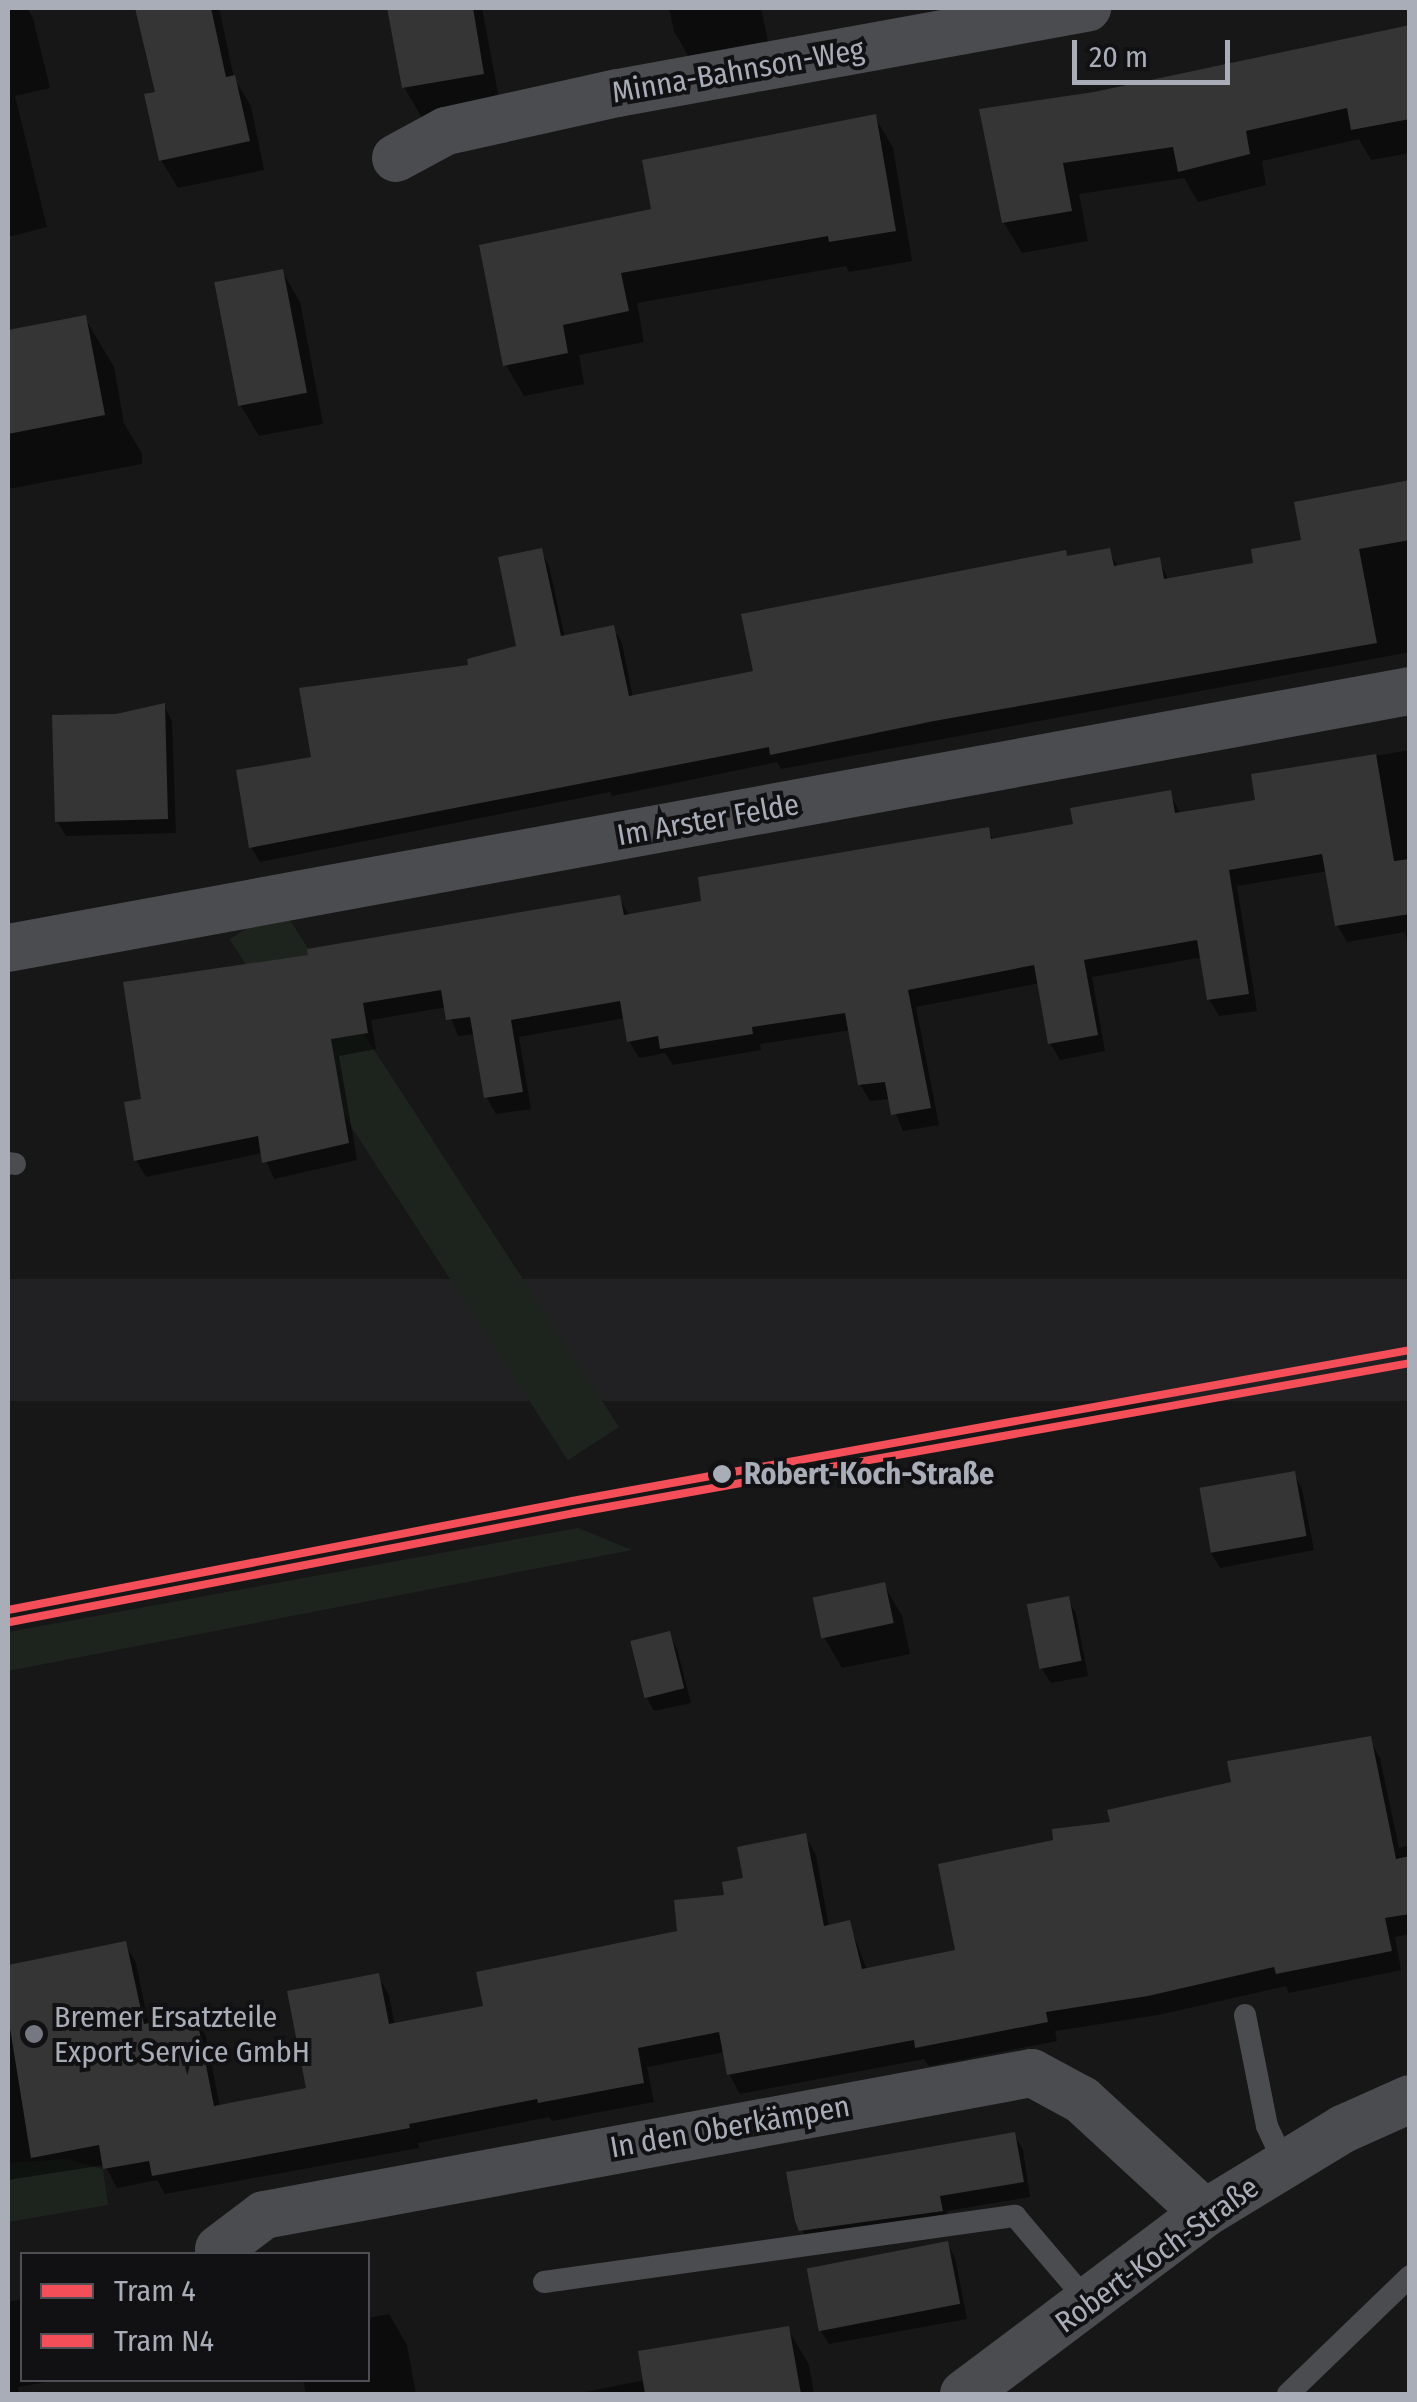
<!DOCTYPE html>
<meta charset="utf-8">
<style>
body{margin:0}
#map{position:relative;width:1417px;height:2402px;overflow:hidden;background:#171717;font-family:"Fira Sans Condensed",sans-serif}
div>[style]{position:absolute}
.built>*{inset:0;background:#212123;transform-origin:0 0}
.green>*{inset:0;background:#1d241e;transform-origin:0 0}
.shadow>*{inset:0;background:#0007}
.building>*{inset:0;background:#353536;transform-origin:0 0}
.lane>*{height:22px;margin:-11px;padding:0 11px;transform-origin:11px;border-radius:11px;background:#4b4c50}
.street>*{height:48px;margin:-24px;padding:0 24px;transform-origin:24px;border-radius:24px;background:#4b4c50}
.tram-1>*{height:8px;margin:-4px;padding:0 4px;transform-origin:4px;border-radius:4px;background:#f44f59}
.tram-2>*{height:8px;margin:-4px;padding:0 4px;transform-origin:4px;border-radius:4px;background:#f44f59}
.dots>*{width:28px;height:28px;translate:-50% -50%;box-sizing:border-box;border:5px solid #111113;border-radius:50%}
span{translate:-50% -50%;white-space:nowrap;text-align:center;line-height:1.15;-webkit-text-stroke:8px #111113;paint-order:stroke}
.street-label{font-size:30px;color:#a8adb8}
.stop-label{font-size:30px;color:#a8adb8;font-weight:700}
.left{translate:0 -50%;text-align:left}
.poi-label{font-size:30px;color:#a8adb8}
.frame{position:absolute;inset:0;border:10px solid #a8adb8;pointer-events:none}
.legend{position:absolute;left:20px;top:2252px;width:350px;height:130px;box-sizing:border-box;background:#111113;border:2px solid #4d4f55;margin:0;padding:12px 18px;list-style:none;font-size:30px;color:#a8adb8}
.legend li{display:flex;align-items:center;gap:20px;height:50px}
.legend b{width:50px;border:2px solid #4d4f55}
.scale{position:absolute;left:1072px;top:40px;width:158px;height:45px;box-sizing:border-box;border:5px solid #a8adb8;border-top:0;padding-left:12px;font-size:30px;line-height:35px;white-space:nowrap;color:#a8adb8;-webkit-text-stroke:8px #111113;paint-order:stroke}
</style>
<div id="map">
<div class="built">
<div style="left:1409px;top:1279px;width:122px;height:1425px;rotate:90deg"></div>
</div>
<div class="green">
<div style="left:619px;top:1427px;width:61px;height:621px;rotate:147deg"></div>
<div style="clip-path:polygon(578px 1528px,632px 1550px,8px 1671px,8px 1632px)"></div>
<div style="clip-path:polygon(67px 2159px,103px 2169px,108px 2205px,8px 2222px,8px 2163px)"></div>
</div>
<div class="shadow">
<div style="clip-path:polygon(8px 8px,27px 8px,33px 18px,50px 88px,15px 96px,47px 227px,8px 237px)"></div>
<div style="clip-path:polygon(138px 8px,219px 8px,234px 78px,251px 106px,264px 170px,178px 188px,161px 160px,158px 94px)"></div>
<div style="clip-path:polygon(389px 8px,482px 8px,500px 104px,422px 118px,404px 87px)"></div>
<div style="clip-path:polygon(669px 8px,761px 8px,769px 46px,691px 61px,674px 31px)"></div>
<div style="clip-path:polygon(1410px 28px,1410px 153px,1371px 160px,1359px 139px,1262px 161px,1266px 185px,1198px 202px,1184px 178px,1079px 194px,1088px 241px,1022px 253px,1004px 223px,1095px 94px)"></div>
<div style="clip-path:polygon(875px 117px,893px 148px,912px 261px,849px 272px,846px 266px,637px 303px,644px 342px,579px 355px,584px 384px,524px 396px,506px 365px,654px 211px)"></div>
<div style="clip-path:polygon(282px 271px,300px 302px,323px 424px,259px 436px,241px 406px)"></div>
<div style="clip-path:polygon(85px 318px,114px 367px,124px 423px,142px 454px,142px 464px,8px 489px,8px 332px)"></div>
<div style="clip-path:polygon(1410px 489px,1410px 652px,781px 769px,777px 762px,612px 796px,610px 792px,260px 862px,251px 847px,314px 759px,471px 667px,519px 647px,541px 551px,549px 566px,565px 638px,613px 628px,622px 643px,633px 698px,756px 673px,1068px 558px,1109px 551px,1117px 565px,1159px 560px,1169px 581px,1256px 565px)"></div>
<div style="clip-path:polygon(164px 706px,172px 721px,176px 833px,66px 836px,57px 821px,117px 716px)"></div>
<div style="clip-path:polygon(1410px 750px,1410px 954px,1405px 932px,1347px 942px,1337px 925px,1328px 871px,1237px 886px,1257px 1011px,1219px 1016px,1209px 999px,1203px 957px,1092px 977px,1105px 1051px,1060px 1060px,1050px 1043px,1040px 983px,916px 1007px,939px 1125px,903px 1131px,890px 1099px,870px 1101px,860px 1084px,851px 1030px,760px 1044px,761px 1050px,673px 1065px,665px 1053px,639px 1058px,629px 1041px,625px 1018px,519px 1037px,531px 1109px,496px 1114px,487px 1098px,475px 1034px,458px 1036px,447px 1007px,371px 1020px,376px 1049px,339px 1056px,357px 1160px,274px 1179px,263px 1153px,146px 1177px,136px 1160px,143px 1101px,310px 957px,619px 898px,629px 915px,704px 903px,988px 830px,994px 841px,1076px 826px,1170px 793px,1181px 815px,1258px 802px,1254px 777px)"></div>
<div style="clip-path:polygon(1294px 1474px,1302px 1489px,1314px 1550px,1220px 1568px,1211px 1553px)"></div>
<div style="clip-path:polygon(884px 1585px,902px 1616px,910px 1654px,842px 1668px,824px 1637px)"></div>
<div style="clip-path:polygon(1068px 1599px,1076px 1614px,1088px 1676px,1051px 1683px,1042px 1669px,1030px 1606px)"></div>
<div style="clip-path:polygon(669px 1634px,677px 1649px,691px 1703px,654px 1711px,646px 1696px,633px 1643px)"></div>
<div style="clip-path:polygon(1369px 1739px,1380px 1758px,1399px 1848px,1410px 1845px,1410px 1934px,1395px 1937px,1401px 1970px,1289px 1993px,1286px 1986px,1158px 2015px,1055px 2031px,1057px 2041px,929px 2066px,924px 2059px,740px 2094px,729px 2074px,725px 2052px,647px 2067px,654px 2102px,552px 2121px,549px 2117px,418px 2143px,419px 2148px,165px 2194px,157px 2180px,117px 2188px,105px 2165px,8px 2180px,8px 1953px,10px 1967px,125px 1944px,136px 1963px,149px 2026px,195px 2017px,206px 2036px,220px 2107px,309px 2090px,378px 1976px,389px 1995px,395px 2026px,486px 2008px,680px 1933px,805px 1836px,816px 1855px,829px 1927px,849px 1923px,867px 1970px,958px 1952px,1056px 1842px)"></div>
<div style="clip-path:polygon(1014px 2135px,1023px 2150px,1030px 2197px,947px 2211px,949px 2226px,810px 2245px,802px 2230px)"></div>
<div style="clip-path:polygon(947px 2243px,955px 2258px,967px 2319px,829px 2344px,820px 2329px)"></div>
<div style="clip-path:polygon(22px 2299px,22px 2380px,59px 2380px,18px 2387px,19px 2394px,8px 2394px,8px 2302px)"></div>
<div style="clip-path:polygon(389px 2314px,407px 2345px,416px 2394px,306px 2394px,303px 2380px,368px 2380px,368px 2318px)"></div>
<div style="clip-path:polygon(788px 2329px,809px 2365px,814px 2394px,575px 2394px,645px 2380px)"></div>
</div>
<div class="building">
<div style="clip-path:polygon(135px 8px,211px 8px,226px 77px,235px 75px,250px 141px,159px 161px,144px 94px,155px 92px)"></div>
<div style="clip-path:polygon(387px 8px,473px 8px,484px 74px,402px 88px)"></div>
<div style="clip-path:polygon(1410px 25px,1410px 119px,1351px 130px,1347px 108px,1246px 131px,1250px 154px,1178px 172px,1173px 147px,1063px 163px,1072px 211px,1002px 223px,979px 109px,1094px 92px)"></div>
<div style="clip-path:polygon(876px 114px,896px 231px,829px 242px,828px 236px,621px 273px,629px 311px,563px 325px,568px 353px,503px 366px,479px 245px,651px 209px,642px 160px)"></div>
<div style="left:283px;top:269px;width:126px;height:70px;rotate:79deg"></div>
<div style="clip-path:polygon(86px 315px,105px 415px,8px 434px,8px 330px)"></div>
<div style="clip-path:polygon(1410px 480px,1410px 540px,1359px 549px,1377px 643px,934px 721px,770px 755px,769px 747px,249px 848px,236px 770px,311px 757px,299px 688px,468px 665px,467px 659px,516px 646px,498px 557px,542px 548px,561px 636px,614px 625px,629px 696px,753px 671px,741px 614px,1066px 550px,1067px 556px,1110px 548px,1114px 566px,1160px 557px,1164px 579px,1253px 563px,1251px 549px,1301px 540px,1294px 502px)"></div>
<div style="clip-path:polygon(165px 703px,168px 819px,55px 822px,52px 715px,116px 714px)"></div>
<div style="clip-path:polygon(1376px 754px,1394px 861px,1410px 859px,1410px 914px,1335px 926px,1322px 854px,1229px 870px,1249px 994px,1207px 1000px,1197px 940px,1084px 960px,1098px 1035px,1048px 1044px,1034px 965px,908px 990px,931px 1108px,891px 1115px,885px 1082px,858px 1085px,845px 1013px,752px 1027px,753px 1034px,660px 1049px,658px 1036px,627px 1042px,620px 1001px,511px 1020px,523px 1092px,484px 1098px,470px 1017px,446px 1020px,441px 990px,363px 1003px,368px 1033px,331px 1039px,349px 1143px,262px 1163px,258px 1136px,134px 1161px,124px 1102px,141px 1099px,123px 982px,308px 955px,307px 949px,620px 895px,624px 915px,701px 901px,698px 877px,989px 827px,991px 839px,1073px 824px,1070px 808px,1171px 790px,1175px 813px,1255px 800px,1251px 774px)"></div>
<div style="left:1295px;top:1471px;width:66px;height:97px;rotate:80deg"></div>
<div style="left:885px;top:1582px;width:42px;height:74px;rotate:78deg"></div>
<div style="left:1069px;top:1596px;width:66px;height:43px;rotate:79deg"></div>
<div style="left:670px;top:1631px;width:59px;height:41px;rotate:76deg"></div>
<div style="clip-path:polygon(1371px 1736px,1396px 1859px,1410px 1856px,1410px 1914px,1385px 1918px,1392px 1951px,1276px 1974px,1274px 1967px,1148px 1996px,1046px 2012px,1048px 2022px,915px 2048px,914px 2040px,727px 2075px,719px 2032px,638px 2048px,644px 2083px,538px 2103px,537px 2099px,409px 2124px,410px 2128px,152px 2176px,149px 2161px,103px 2169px,99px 2145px,31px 2158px,8px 2016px,8px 1965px,126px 1941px,144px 2024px,196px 2014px,214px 2106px,306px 2088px,287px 1991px,379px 1973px,389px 2024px,483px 2006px,476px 1972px,677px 1931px,674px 1900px,724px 1895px,722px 1882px,743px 1878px,737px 1847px,806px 1833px,824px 1926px,850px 1920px,862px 1969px,955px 1950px,938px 1864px,1053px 1840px,1052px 1829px,1110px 1822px,1107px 1810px,1231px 1782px,1227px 1761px)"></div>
<div style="clip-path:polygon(1015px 2132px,1024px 2182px,940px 2196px,943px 2211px,799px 2231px,795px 2221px,786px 2172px)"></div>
<div style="left:948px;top:2241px;width:64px;height:144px;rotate:79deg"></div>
<div style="clip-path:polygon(789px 2326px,801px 2394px,645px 2394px,638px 2351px)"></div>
</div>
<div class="lane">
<div style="left:8px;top:1163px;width:7px;rotate:8deg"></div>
<div style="left:1245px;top:2015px;width:113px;rotate:78.8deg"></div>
<div style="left:1267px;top:2126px;width:43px;rotate:65.2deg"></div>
<div style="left:544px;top:2282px;width:476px;rotate:-8deg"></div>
<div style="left:1015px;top:2216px;width:114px;rotate:49.6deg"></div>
<div style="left:1288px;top:2394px;width:170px;rotate:-44deg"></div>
</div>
<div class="street">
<div style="left:396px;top:158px;width:57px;rotate:-28.4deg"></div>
<div style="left:446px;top:131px;width:176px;rotate:-12.5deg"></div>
<div style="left:618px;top:93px;width:477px;rotate:-10.3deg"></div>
<div style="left:8px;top:948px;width:1425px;rotate:-10.39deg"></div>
<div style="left:219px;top:2249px;width:56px;rotate:-37.1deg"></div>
<div style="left:264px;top:2215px;width:781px;rotate:-10.48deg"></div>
<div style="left:1032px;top:2073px;width:57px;rotate:28.4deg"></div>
<div style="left:1082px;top:2100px;width:167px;rotate:42.6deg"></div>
<div style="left:964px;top:2394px;width:301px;rotate:-36.9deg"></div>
<div style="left:1205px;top:2213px;width:162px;rotate:-31.3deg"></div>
<div style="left:1343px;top:2129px;width:73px;rotate:-24.1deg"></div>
</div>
<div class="tram-1">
<div style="left:8px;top:1610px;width:574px;rotate:-10.94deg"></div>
<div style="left:572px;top:1501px;width:851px;rotate:-10.21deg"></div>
</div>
<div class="tram-2">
<div style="left:10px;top:1622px;width:574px;rotate:-10.94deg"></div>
<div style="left:574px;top:1513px;width:849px;rotate:-10.17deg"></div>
</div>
<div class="dots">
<div style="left:722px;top:1474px;background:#a8adb8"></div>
<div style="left:34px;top:2034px;background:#757880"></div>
</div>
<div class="street-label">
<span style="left:738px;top:71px;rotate:-10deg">Minna-Bahnson-Weg</span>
<span style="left:708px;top:820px;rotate:-10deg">Im Arster Felde</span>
<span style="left:730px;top:2127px;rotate:-10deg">In den Oberkämpen</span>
<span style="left:1157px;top:2255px;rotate:-36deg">Robert-Koch-Straße</span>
</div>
<div class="stop-label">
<span class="left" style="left:744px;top:1474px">Robert-Koch-Straße</span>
</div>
<div class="poi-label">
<span class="left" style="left:54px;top:2034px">Bremer Ersatzteile<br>Export Service GmbH</span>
</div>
<div class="frame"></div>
<ul class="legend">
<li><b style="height:12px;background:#f44f59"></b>Tram 4</li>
<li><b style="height:12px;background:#f44f59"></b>Tram N4</li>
</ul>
<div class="scale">20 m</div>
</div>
